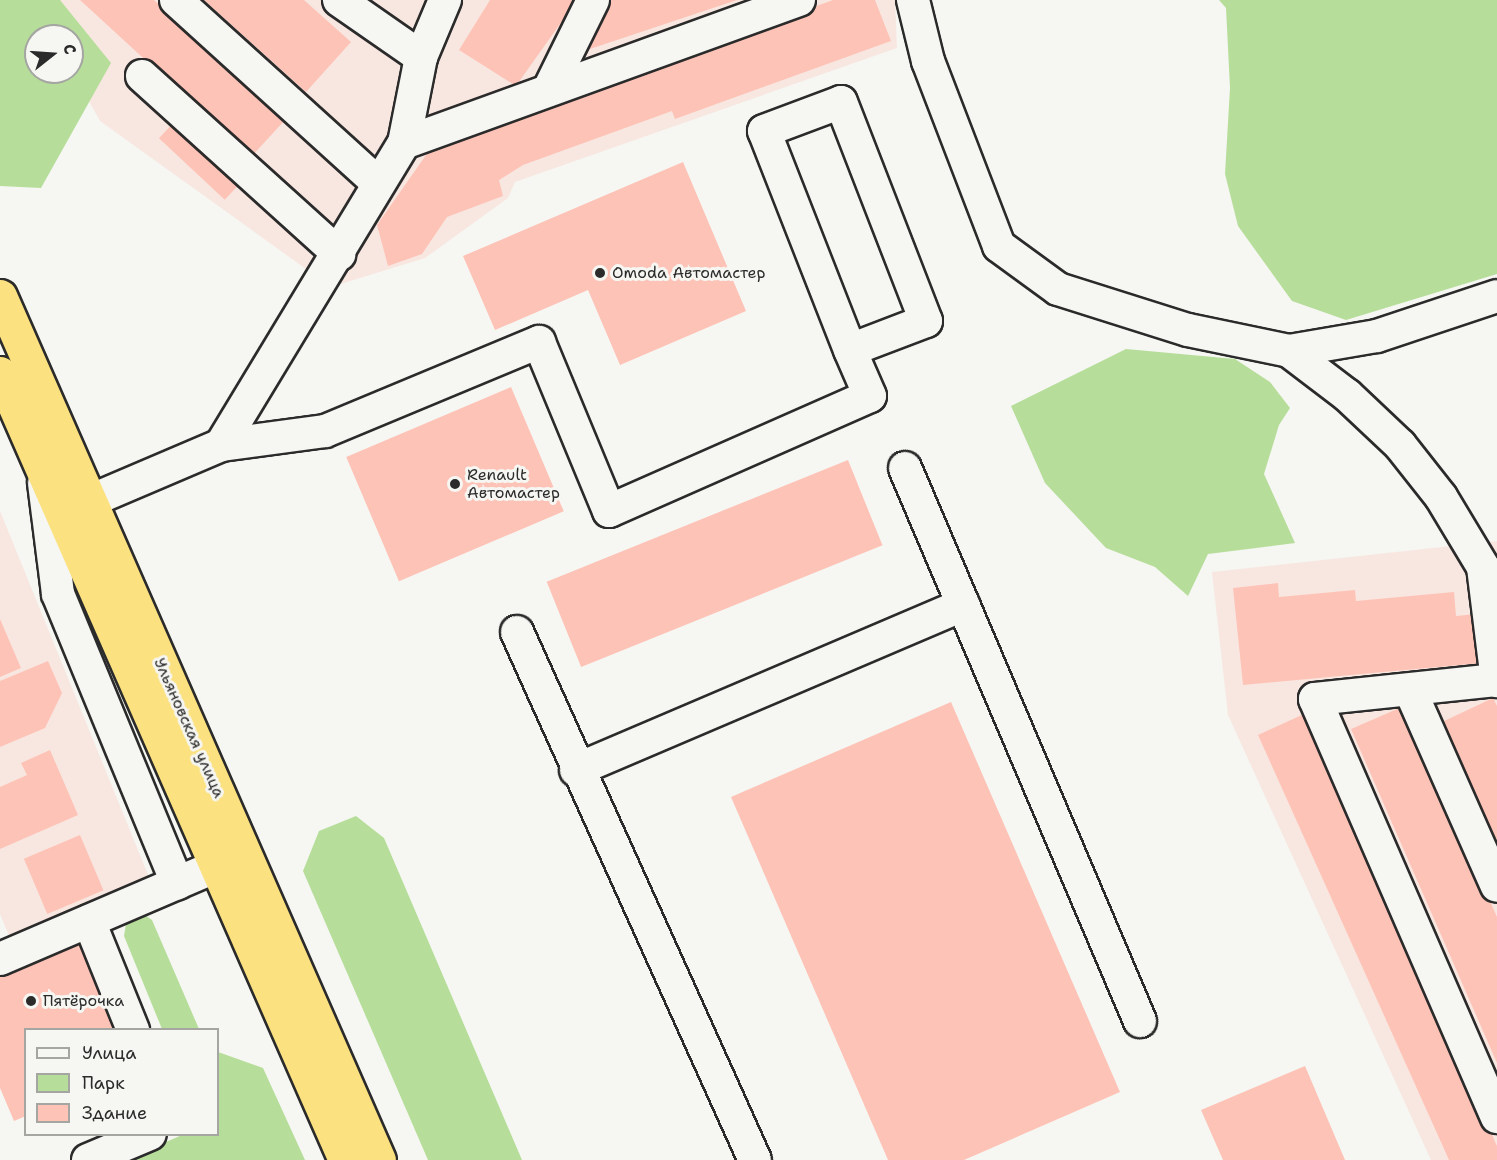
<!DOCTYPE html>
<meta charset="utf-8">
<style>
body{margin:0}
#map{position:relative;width:1497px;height:1160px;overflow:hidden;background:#f6f6f2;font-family:"Shantell Sans",sans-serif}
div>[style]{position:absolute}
.built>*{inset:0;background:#f8e7e0}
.green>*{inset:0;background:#b6de9a}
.building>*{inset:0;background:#fec3b7;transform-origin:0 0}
.roads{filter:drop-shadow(2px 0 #2b2b2b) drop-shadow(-2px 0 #2b2b2b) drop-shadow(0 2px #2b2b2b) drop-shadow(0 -2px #2b2b2b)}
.minor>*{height:32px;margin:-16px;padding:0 16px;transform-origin:16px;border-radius:16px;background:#f6f6f2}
.highway>*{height:33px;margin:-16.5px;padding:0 16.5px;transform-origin:16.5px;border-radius:16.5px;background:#fbe180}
.dots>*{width:16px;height:16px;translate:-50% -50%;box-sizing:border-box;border:3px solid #f6f6f2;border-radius:50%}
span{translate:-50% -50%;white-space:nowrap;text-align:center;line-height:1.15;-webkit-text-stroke:6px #f6f6f2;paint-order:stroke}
.poi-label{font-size:16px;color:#2b2b2b}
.left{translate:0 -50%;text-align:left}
.street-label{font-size:16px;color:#2b2b2b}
.legend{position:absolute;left:24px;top:1028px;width:195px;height:108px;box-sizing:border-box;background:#f6f6f2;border:2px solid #a5a5a2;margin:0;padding:8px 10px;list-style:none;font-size:18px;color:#2b2b2b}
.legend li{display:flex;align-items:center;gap:12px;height:30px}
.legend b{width:30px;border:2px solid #a5a5a2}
.north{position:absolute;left:24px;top:24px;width:60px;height:60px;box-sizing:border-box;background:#f6f6f2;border:2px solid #a5a5a2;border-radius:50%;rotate:73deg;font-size:16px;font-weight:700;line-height:24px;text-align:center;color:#2b2b2b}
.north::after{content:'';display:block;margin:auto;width:21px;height:27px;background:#2b2b2b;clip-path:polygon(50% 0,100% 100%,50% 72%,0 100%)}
</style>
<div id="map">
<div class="built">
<div style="clip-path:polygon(33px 0,895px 0,897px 48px,515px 182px,508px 198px,425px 258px,331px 287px,100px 121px,72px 71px,72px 36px)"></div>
<div style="clip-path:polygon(0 511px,153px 887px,12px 943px,0 914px)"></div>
<div style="clip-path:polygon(1497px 541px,1497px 1160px,1431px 1160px,1228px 715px,1212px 572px)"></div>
</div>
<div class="green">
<div style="clip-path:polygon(evenodd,0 0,60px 0,111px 63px,41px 188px,0 186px,0 0,36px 36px,72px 36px,72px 72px,36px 72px,36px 36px)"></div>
<div style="clip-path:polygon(1219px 0,1497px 0,1497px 274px,1346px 320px,1292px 301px,1238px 226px,1225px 174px,1230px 88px,1226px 8px)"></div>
<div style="clip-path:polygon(1126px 349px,1235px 359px,1270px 382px,1290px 408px,1279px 425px,1264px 474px,1295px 543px,1208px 554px,1188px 596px,1155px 567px,1106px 548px,1045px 483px,1011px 406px)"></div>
<div style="clip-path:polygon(356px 816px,384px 838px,522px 1160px,428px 1160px,303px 871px,319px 831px)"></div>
<div style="clip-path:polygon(142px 913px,152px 920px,199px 1029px,162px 1029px,124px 936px,127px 918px)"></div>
<div style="clip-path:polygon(218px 1052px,263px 1068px,305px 1160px,125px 1160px,182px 1135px,218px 1134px)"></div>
</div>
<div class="building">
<div style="clip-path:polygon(80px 0,154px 0,285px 120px,251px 157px)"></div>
<div style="clip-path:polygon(204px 0,304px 0,351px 42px,306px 92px)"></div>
<div style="clip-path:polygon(490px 0,577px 0,516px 86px,459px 50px)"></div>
<div style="clip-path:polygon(610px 0,737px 0,587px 50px)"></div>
<div style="clip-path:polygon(833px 0,875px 0,891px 41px,675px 119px,672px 111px,523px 165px,499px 180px,503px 196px,447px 217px,422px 254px,388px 266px,377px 225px,433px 145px)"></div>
<div style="left:176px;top:120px;width:90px;height:25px;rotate:43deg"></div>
<div style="clip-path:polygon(683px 162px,746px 311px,620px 365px,588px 290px,495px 330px,463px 256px)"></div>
<div style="left:511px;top:387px;width:135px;height:179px;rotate:67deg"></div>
<div style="left:848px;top:460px;width:92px;height:325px;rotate:68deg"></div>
<div style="clip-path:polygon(1278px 583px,1279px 597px,1355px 590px,1356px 601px,1454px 592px,1456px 616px,1476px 614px,1481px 663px,1243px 685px,1233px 588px)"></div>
<div style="clip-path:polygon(0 619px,21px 668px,0 677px)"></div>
<div style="clip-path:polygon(48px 661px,62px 693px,45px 728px,0 747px,0 681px)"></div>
<div style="clip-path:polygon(1493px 698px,1497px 706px,1497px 841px,1442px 722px)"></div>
<div style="clip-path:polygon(951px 702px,1120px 1092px,964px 1160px,888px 1160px,731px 797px)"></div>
<div style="clip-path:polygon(1404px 706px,1497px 917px,1497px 1063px,1351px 729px)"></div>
<div style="clip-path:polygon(1304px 714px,1497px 1146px,1497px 1160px,1449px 1160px,1258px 735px)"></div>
<div style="clip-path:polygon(50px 750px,78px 815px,0 849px,0 787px,27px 775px,21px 763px)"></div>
<div style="left:80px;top:835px;width:60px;height:61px;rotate:67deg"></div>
<div style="clip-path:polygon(77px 938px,116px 1030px,26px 1030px,26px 1116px,14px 1121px,0 1088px,0 970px)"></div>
<div style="clip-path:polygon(1305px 1066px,1345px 1160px,1223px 1160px,1201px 1110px)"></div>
</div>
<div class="roads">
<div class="minor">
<div style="left:176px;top:0;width:273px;rotate:42.2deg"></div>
<div style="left:339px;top:0;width:100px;rotate:34.8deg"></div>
<div style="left:913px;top:0;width:63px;rotate:76.2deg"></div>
<div style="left:928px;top:61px;width:198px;rotate:69deg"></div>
<div style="left:999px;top:246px;width:73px;rotate:36.1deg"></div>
<div style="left:1058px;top:289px;width:136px;rotate:17.5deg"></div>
<div style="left:1188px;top:330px;width:103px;rotate:11.7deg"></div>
<div style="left:1289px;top:351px;width:73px;rotate:37.2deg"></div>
<div style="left:1347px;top:395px;width:73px;rotate:43.3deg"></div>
<div style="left:1400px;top:445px;width:66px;rotate:51.7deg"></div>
<div style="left:1441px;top:497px;width:82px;rotate:59deg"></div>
<div style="left:1483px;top:567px;width:115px;rotate:83deg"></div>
<div style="left:142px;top:76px;width:266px;rotate:42.1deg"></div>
<div style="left:550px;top:87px;width:97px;rotate:-63.7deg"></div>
<div style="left:404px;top:143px;width:420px;rotate:-19.9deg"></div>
<div style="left:1289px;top:351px;width:89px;rotate:-9.7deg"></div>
<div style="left:1377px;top:336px;width:126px;rotate:-18.4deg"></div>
<div style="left:221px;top:445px;width:105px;rotate:-7.7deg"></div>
<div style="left:325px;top:431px;width:232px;rotate:-22.6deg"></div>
<div style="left:539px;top:342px;width:183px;rotate:67.5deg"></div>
<div style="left:609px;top:511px;width:285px;rotate:-23.8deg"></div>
<div style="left:870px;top:396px;width:50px;rotate:-113.5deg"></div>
<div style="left:850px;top:350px;width:235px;rotate:-111.4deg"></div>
<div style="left:764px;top:131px;width:82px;rotate:-20.6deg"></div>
<div style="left:841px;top:102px;width:235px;rotate:68.8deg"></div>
<div style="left:926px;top:321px;width:81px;rotate:159.1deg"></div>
<div style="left:905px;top:468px;width:601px;rotate:66.98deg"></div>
<div style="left:44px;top:483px;width:112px;rotate:82.8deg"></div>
<div style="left:58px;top:594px;width:313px;rotate:67.6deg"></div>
<div style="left:90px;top:501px;width:142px;rotate:-23.1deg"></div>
<div style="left:221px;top:445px;width:353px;rotate:-58.8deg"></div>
<div style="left:404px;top:143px;width:88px;rotate:-78.8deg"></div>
<div style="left:421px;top:57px;width:62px;rotate:-67.2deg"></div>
<div style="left:517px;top:632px;width:579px;rotate:65.74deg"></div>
<div style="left:1496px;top:680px;width:182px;rotate:174deg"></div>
<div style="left:1315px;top:699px;width:456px;rotate:66.5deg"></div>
<div style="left:1410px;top:690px;width:214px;rotate:66.1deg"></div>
<div style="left:576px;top:770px;width:421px;rotate:-23.1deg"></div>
<div style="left:89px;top:921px;width:118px;rotate:68deg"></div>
<div style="left:0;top:959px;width:236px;rotate:-23.2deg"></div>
<div style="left:88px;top:1160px;width:67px;rotate:-22.8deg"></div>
</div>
<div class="highway">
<div style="left:0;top:296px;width:943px;rotate:66.31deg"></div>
<div style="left:0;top:373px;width:859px;rotate:66.33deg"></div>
</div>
</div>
<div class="dots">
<div style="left:600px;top:273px;background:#2b2b2b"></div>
<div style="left:455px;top:484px;background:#2b2b2b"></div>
<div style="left:31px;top:1001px;background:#2b2b2b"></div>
</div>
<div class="poi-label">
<span class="left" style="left:612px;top:273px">Omoda Автомастер</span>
<span class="left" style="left:467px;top:484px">Renault<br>Автомастер</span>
<span class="left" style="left:43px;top:1001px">Пятёрочка</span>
</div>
<div class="street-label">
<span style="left:189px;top:728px;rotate:66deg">Ульяновская улица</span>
</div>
<ul class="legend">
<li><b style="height:8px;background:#f6f6f2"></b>Улица</li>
<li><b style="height:16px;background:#b6de9a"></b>Парк</li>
<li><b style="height:16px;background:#fec3b7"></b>Здание</li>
</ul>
<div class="north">С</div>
</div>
